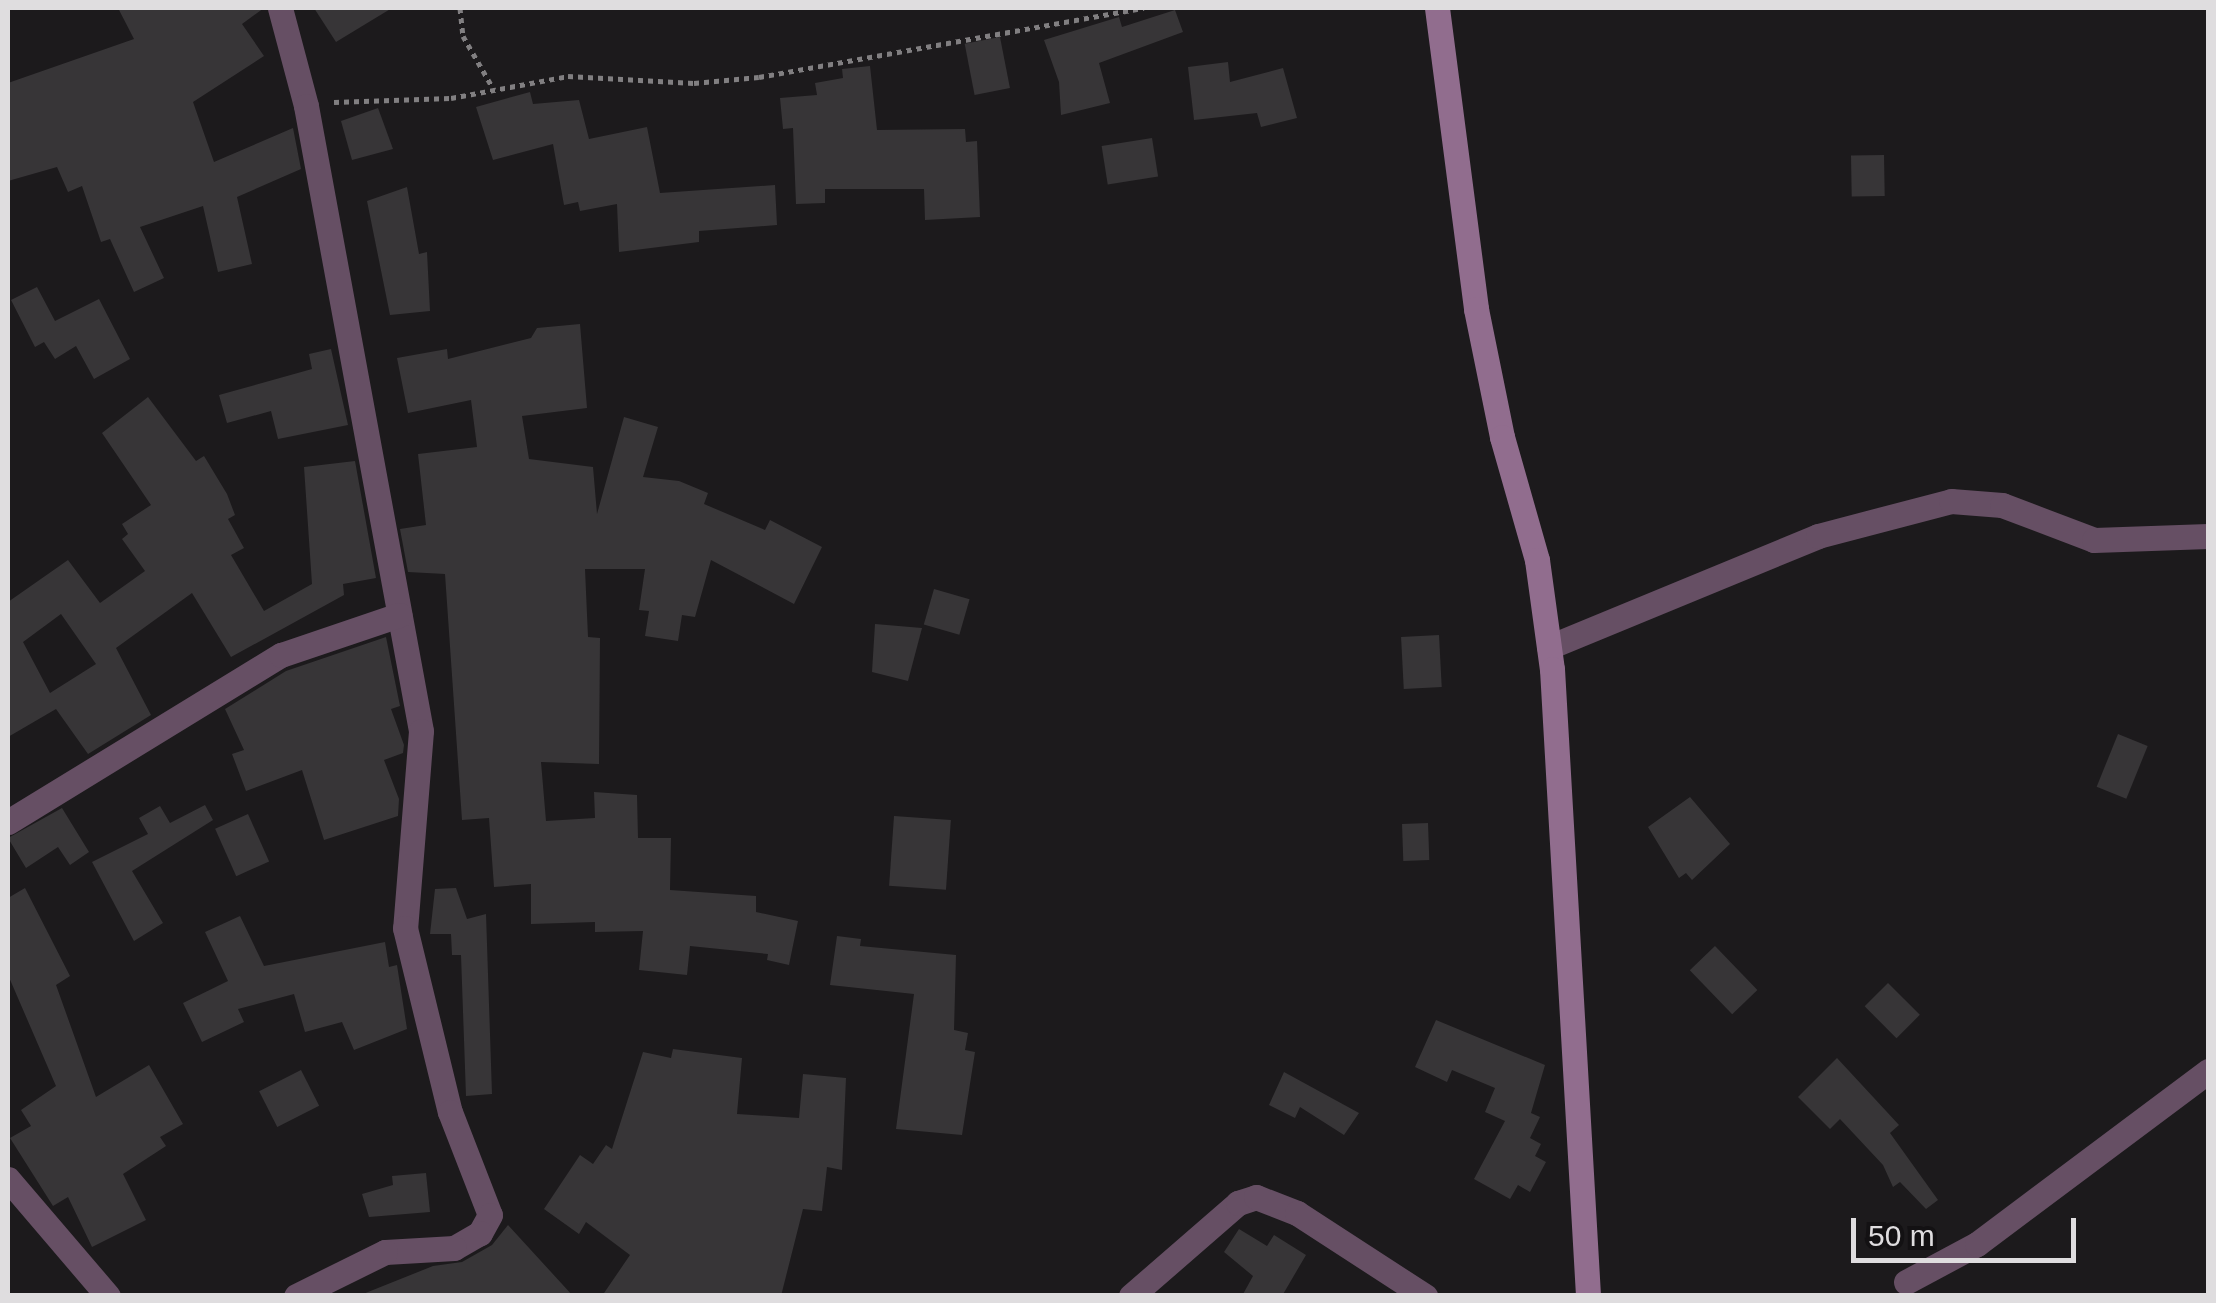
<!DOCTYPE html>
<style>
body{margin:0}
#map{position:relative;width:2216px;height:1303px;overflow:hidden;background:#1c1a1c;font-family:Helvetica,sans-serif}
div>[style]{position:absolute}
.building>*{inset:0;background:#373537;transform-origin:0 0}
.path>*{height:5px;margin-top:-2.5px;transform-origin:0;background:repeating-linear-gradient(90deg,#817f81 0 5px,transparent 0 10px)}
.street>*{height:25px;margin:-12.5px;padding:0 12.5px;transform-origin:12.5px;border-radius:12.5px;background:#664f64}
.secondary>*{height:25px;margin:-12.5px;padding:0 12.5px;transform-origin:12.5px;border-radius:12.5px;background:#916d8e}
span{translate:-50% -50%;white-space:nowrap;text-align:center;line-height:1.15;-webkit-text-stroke:10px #131113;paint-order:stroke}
.frame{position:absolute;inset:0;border:10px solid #dfdddf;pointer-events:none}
.scale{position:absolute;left:1851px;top:1218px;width:225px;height:45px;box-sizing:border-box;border:5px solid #dfdddf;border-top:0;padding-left:12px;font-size:30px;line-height:35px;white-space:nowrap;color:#dfdddf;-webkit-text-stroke:8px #131113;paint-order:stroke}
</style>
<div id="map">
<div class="building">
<div style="clip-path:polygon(118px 8px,264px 8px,242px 24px,264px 56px,193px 102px,214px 162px,293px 128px,301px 169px,237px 197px,252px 264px,218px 272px,203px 206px,140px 227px,164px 278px,134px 292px,110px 239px,101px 242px,82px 186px,68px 192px,57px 167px,8px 181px,8px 83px,134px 39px)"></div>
<div style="clip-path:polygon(314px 8px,392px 8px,336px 42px)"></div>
<div style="clip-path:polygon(1175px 10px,1183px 32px,1099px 63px,1110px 103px,1061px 115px,1059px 82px,1044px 40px,1119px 17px,1122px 27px)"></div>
<div style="left:1000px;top:37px;width:52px;height:36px;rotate:79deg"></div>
<div style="clip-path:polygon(1228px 62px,1230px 82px,1283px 68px,1297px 118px,1261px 127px,1257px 113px,1194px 120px,1188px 67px)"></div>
<div style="clip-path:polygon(870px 66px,877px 130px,965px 129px,966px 142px,977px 141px,980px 217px,925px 220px,924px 189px,825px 189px,825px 203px,796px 204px,793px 128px,783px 129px,780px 98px,817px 95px,815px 83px,843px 78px,842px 69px)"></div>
<div style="clip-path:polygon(530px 92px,533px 104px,579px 100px,589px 139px,647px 127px,660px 193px,775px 185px,777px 225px,699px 231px,699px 242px,619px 252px,617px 204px,580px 211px,578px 202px,564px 205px,553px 144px,493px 160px,476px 107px)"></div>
<div style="clip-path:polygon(378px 108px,393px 149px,352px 160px,341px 121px)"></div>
<div style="left:1152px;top:138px;width:39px;height:51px;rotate:81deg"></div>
<div style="left:1884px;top:155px;width:41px;height:33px;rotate:89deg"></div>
<div style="clip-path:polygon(407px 187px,419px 254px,427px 252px,430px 311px,390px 315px,367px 201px)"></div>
<div style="clip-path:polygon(37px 287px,55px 321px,99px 299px,130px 359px,94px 379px,76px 346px,55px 359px,44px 342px,35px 347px,11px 300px)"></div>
<div style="clip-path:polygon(580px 324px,587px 408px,522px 416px,529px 459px,593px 467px,597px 514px,624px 417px,658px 427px,643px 477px,679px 481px,708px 493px,704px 504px,765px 530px,770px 520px,822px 547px,794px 604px,711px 560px,695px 617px,682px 615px,678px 641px,645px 636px,649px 611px,639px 610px,645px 569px,585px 569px,588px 637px,600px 638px,599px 764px,541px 762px,546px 821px,595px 818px,594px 792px,637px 795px,638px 838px,671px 838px,670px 890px,756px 896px,756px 912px,798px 921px,789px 965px,767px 960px,768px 954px,690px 946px,687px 975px,639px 970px,643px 931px,595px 932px,595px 922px,531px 924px,531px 884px,494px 887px,489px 818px,462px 820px,445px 574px,408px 572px,400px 529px,426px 525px,418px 454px,477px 447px,471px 400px,408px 413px,397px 358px,447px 349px,448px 359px,531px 338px,537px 328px)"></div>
<div style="clip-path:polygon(331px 349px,348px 425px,278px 439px,271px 411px,227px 423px,219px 395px,312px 369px,309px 354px)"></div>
<div style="clip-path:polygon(evenodd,148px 397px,196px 461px,204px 456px,227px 494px,235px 515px,228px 519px,244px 548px,231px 555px,264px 611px,312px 584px,304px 467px,355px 461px,376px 578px,343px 584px,344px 595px,231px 657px,192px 593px,116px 648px,151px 715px,88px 754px,56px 709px,8px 737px,8px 602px,68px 560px,100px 603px,145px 571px,122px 539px,128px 534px,122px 524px,151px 505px,102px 433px,148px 397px,61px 614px,96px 664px,50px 693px,23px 642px,61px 614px)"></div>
<div style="left:934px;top:589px;width:37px;height:37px;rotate:16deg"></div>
<div style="clip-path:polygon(875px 624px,922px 628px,908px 681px,872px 672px)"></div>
<div style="left:1439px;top:635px;width:52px;height:38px;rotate:87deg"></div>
<div style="clip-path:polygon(386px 637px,400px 706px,391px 709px,404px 745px,403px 753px,384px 760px,399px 799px,398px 816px,324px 840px,302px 770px,246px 791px,232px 754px,244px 750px,225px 709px,286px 671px)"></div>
<div style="left:2118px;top:734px;width:32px;height:57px;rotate:22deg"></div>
<div style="clip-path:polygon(1690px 797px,1730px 844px,1692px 880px,1686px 873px,1679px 878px,1648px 827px)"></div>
<div style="clip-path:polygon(205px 805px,213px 820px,132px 871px,163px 923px,134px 941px,92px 862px,148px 834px,139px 818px,160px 806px,170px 823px)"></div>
<div style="clip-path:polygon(62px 808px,89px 852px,70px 865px,58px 847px,26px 868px,8px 838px)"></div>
<div style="left:248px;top:814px;width:52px;height:36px;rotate:66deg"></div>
<div style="left:894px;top:816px;width:57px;height:70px;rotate:4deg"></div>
<div style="left:1428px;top:823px;width:37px;height:26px;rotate:88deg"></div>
<div style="clip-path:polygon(25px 888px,70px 976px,56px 985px,96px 1097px,149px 1065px,183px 1124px,160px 1137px,166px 1146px,123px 1174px,146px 1220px,92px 1247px,68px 1197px,53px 1206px,10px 1138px,31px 1126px,21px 1110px,56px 1086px,8px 975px,8px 898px)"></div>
<div style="clip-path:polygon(456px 888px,467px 919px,486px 914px,492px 1094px,466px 1096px,461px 955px,452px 955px,451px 934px,430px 934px,435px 889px)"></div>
<div style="clip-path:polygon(240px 916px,264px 966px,385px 942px,389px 967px,397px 965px,407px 1029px,354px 1050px,342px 1022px,305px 1032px,294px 994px,238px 1009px,244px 1022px,202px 1042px,183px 1003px,228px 981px,205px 932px)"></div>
<div style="clip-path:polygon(837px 936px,861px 939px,860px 946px,956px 955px,954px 1030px,968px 1033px,965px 1050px,975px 1052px,962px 1135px,896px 1129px,914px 994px,830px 985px)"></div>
<div style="left:1715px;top:946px;width:61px;height:35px;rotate:46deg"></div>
<div style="left:1888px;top:983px;width:45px;height:33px;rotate:45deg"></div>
<div style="clip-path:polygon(1436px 1020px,1545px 1065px,1531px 1113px,1540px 1117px,1530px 1138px,1541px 1144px,1535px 1156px,1546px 1162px,1530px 1192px,1518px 1185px,1510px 1199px,1474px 1179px,1505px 1121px,1485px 1112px,1495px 1088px,1452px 1070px,1447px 1082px,1415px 1067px)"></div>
<div style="clip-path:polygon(673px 1049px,742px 1058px,737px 1114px,799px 1118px,803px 1074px,846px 1078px,842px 1170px,827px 1167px,822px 1211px,803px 1209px,781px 1296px,602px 1296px,630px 1255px,586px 1222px,579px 1234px,544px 1209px,580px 1155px,593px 1164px,606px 1145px,612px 1149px,643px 1052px,671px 1058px)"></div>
<div style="clip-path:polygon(1837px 1058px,1899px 1125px,1890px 1133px,1938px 1200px,1926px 1209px,1900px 1182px,1893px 1187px,1883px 1165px,1840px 1119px,1830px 1129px,1798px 1097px)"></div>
<div style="left:301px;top:1070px;width:40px;height:47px;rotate:63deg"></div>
<div style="clip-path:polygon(1284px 1072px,1359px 1113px,1344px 1135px,1300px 1107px,1295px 1118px,1269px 1105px)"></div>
<div style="clip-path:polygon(426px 1173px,430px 1212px,369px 1217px,362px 1194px,393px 1185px,392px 1176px)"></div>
<div style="clip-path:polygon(508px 1225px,573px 1296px,358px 1296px,433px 1266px,462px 1262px,492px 1245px)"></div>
<div style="clip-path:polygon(1239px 1229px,1267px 1246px,1274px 1235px,1306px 1255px,1282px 1296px,1242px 1296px,1253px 1276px,1224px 1252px)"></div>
</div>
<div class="path">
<div style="left:460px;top:8px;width:28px;rotate:84deg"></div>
<div style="left:463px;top:36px;width:62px;rotate:60.1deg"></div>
<div style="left:334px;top:102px;width:117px;rotate:-2deg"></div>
<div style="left:451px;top:98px;width:119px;rotate:-10.6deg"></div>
<div style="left:568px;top:76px;width:126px;rotate:3.2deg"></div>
<div style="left:694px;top:83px;width:65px;rotate:-5.3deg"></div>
<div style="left:759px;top:77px;width:391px;rotate:-10.2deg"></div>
</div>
<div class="street">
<div style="left:280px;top:8px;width:101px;rotate:75.1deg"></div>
<div style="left:306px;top:106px;width:635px;rotate:79.57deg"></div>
<div style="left:421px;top:731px;width:198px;rotate:94.6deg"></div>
<div style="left:405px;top:928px;width:189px;rotate:76.3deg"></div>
<div style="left:450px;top:1112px;width:110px;rotate:68.8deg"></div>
<div style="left:490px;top:1215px;width:21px;rotate:119deg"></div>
<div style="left:480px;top:1233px;width:30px;rotate:150deg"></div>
<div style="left:454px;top:1248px;width:69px;rotate:176.7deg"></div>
<div style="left:385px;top:1252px;width:99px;rotate:153.7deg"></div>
<div style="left:1549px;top:647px;width:291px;rotate:-22.4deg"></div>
<div style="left:1818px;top:536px;width:138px;rotate:-14.7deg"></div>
<div style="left:1951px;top:501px;width:51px;rotate:4.5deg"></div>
<div style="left:2002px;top:505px;width:98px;rotate:20.8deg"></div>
<div style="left:2094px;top:540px;width:114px;rotate:-2deg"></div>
<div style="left:8px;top:822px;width:320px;rotate:-31.5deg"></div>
<div style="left:281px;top:655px;width:125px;rotate:-18.7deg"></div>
<div style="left:8px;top:1179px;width:154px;rotate:49.5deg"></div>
<div style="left:1906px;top:1282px;width:81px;rotate:-28.2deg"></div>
<div style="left:1977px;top:1244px;width:289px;rotate:-36.8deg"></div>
<div style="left:1131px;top:1296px;width:142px;rotate:-41deg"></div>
<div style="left:1238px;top:1203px;width:19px;rotate:-18deg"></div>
<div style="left:1256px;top:1197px;width:44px;rotate:21.3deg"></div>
<div style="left:1297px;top:1213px;width:153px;rotate:33deg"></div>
</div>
<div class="secondary">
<div style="left:1437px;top:8px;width:304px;rotate:82.6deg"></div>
<div style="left:1476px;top:309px;width:131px;rotate:78.5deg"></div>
<div style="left:1502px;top:437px;width:128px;rotate:74.1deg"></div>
<div style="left:1537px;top:560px;width:110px;rotate:82.2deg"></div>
<div style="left:1552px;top:669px;width:628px;rotate:86.71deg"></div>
</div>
<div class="frame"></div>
<div class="scale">50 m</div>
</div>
